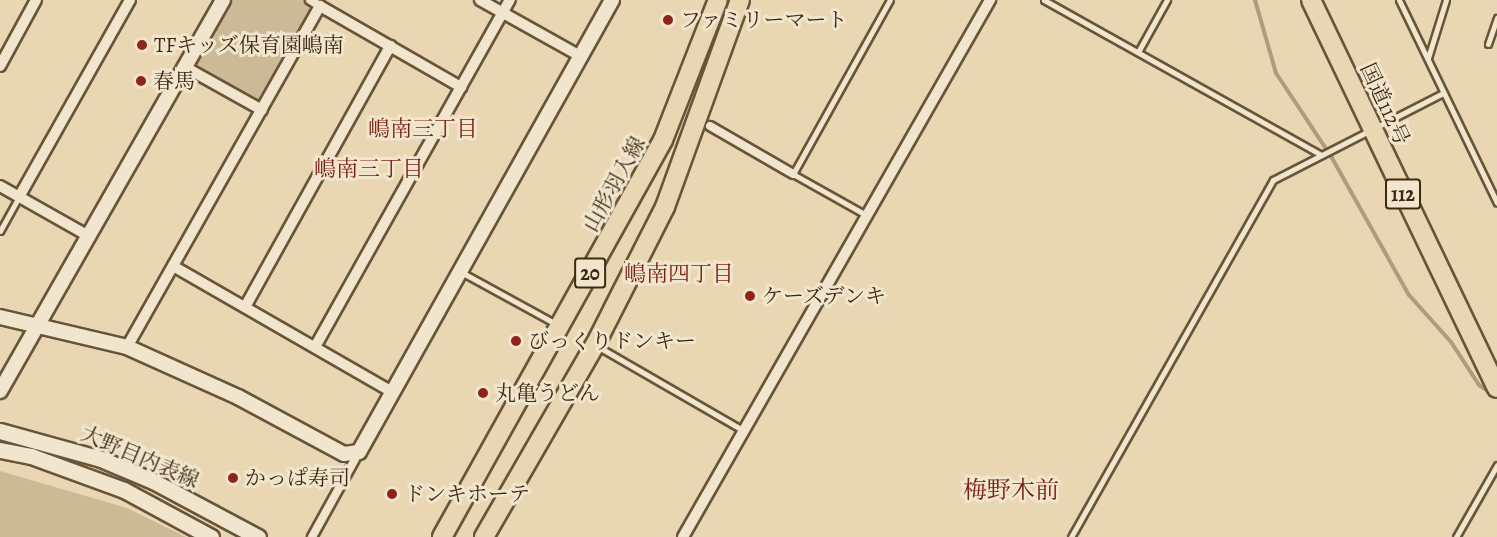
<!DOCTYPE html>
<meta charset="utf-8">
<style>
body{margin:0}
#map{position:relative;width:1497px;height:537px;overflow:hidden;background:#e9d7b3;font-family:Alegreya,"Noto Serif JP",serif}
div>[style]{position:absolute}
.green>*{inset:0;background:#ccba97}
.stream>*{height:4px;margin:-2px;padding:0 2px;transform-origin:2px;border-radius:2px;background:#af9c7c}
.roads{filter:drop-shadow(2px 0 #685539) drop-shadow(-2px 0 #685539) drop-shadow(0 2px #685539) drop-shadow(0 -2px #685539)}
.service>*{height:5px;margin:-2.5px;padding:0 2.5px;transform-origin:2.5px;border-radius:2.5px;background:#f1e5ce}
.pedestrian>*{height:8px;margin:-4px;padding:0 4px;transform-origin:4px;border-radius:4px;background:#f1e5ce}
.minor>*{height:10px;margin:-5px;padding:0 5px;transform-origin:5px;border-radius:5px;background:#f1e5ce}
.tertiary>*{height:14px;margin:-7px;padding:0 7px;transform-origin:7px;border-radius:7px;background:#f1e5ce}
.secondary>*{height:15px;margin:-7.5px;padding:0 7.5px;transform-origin:7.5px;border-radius:7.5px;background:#f1e5ce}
.primary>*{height:18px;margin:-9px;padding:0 9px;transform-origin:9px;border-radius:9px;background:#e9d7b3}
.trunk>*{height:18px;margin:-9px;padding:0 9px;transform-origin:9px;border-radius:9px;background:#e9d7b3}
.dots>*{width:16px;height:16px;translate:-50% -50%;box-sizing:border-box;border:3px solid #f1e5ce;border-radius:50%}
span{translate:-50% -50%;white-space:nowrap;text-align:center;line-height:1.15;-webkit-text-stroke:6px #f1e5ce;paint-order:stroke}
.shield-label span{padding:2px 4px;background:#f1e5ce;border:2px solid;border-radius:4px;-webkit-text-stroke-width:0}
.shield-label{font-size:20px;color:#3d2a10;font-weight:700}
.poi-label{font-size:21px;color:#3d2a10}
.left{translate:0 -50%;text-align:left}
.street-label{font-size:21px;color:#3d2a10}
.neighbourhood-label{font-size:22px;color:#7a1f14}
.quarter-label{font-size:24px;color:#7a1f14}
</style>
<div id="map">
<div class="green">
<div style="clip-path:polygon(223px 0,310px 0,320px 6px,262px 110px,185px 67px)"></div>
<div style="clip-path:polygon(0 471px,127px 508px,186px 537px,0 537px)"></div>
</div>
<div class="stream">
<div style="left:1255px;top:0;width:76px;rotate:74deg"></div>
<div style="left:1276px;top:73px;width:102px;rotate:56.6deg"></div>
<div style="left:1332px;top:158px;width:157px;rotate:60.7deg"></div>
<div style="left:1409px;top:295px;width:63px;rotate:48.2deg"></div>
<div style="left:1451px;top:342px;width:51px;rotate:56.9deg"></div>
<div style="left:1479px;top:385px;width:11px;rotate:34deg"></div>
</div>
<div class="roads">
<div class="service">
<div style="left:1044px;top:0;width:317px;rotate:29.2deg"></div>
<div style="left:1399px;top:0;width:225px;rotate:64.2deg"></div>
<div style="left:1488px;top:44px;width:28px;rotate:-71deg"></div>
<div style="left:1138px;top:52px;width:60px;rotate:-60.9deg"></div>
<div style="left:1428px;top:58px;width:61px;rotate:-72.8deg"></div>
<div style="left:866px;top:215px;width:84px;rotate:-150.7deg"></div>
<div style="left:793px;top:174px;width:199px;rotate:-60.9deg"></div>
<div style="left:0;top:231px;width:39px;rotate:-61deg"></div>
<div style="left:461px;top:272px;width:111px;rotate:28.7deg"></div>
<div style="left:597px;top:346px;width:170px;rotate:30deg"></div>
<div style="left:1071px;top:537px;width:410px;rotate:-60.5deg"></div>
<div style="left:1273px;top:180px;width:191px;rotate:-27.1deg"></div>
<div style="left:1456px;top:537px;width:83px;rotate:-60.3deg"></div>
</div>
<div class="pedestrian">
<div style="left:310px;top:0;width:12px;rotate:31deg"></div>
<div style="left:710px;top:126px;width:96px;rotate:30deg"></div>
<div style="left:312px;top:537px;width:97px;rotate:-61.1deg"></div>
</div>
<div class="minor">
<div style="left:480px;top:0;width:115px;rotate:29.2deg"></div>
<div style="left:0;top:66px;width:75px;rotate:-61.4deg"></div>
<div style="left:185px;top:67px;width:88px;rotate:29.2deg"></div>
<div style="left:0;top:186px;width:103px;rotate:29.5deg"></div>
<div style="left:19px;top:197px;width:226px;rotate:-60.6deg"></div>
<div style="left:173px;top:266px;width:253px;rotate:29.9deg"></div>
<div style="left:245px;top:307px;width:299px;rotate:-60.9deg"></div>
<div style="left:127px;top:347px;width:392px;rotate:-60.5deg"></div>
<div style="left:320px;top:6px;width:163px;rotate:29.9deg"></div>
<div style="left:315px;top:347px;width:398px;rotate:-60.7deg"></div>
<div style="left:683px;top:537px;width:619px;rotate:-60.24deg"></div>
</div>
<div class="tertiary">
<div style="left:0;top:317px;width:130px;rotate:13.3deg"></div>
<div style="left:127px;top:347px;width:122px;rotate:24.2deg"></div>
<div style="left:238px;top:397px;width:120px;rotate:28.3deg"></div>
<div style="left:344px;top:454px;width:15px;rotate:-8deg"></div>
<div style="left:359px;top:452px;width:518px;rotate:-60.76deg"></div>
<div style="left:0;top:391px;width:450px;rotate:-60.3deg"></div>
</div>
<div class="secondary">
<div style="left:0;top:431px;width:105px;rotate:15.5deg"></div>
<div style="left:101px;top:459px;width:56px;rotate:22.9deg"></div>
<div style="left:153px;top:481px;width:119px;rotate:28.1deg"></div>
<div style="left:0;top:450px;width:32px;rotate:11deg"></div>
<div style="left:31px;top:456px;width:99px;rotate:20.1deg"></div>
<div style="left:124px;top:490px;width:99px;rotate:28.4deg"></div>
</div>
<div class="primary">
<div style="left:442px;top:537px;width:454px;rotate:-60.9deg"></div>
<div style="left:663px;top:140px;width:150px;rotate:-68.6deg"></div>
<div style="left:484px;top:537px;width:222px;rotate:-60deg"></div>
<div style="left:595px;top:345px;width:155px;rotate:-63.1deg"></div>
<div style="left:665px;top:207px;width:220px;rotate:-70.1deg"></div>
</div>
<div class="trunk">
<div style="left:1311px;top:0;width:430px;rotate:64.4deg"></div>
</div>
</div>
<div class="dots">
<div style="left:668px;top:20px;background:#8f2418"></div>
<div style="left:142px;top:45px;background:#8f2418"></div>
<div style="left:141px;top:81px;background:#8f2418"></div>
<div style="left:750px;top:296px;background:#8f2418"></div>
<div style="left:516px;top:341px;background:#8f2418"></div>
<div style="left:483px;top:393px;background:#8f2418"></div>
<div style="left:233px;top:478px;background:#8f2418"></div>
<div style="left:392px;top:494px;background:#8f2418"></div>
</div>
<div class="shield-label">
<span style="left:1403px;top:194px">112</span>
<span style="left:590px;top:273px">20</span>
</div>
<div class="poi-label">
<span class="left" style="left:680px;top:20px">ファミリーマート</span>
<span class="left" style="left:154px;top:45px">TFキッズ保育園嶋南</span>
<span class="left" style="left:153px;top:81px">春馬</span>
<span class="left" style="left:762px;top:296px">ケーズデンキ</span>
<span class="left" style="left:528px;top:341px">びっくりドンキー</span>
<span class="left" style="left:495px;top:393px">丸亀うどん</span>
<span class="left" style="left:245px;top:478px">かっぱ寿司</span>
<span class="left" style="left:404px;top:494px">ドンキホーテ</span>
</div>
<div class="street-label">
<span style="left:1385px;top:104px;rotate:65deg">国道112号</span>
<span style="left:614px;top:184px;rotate:-61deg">山形羽入線</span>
<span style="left:140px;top:457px;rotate:23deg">大野目内表線</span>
</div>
<div class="neighbourhood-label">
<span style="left:423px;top:130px">嶋南三丁目</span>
<span style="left:369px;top:170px">嶋南三丁目</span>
<span style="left:679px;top:275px">嶋南四丁目</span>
</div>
<div class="quarter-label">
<span style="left:1011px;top:491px">梅野木前</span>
</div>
</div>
